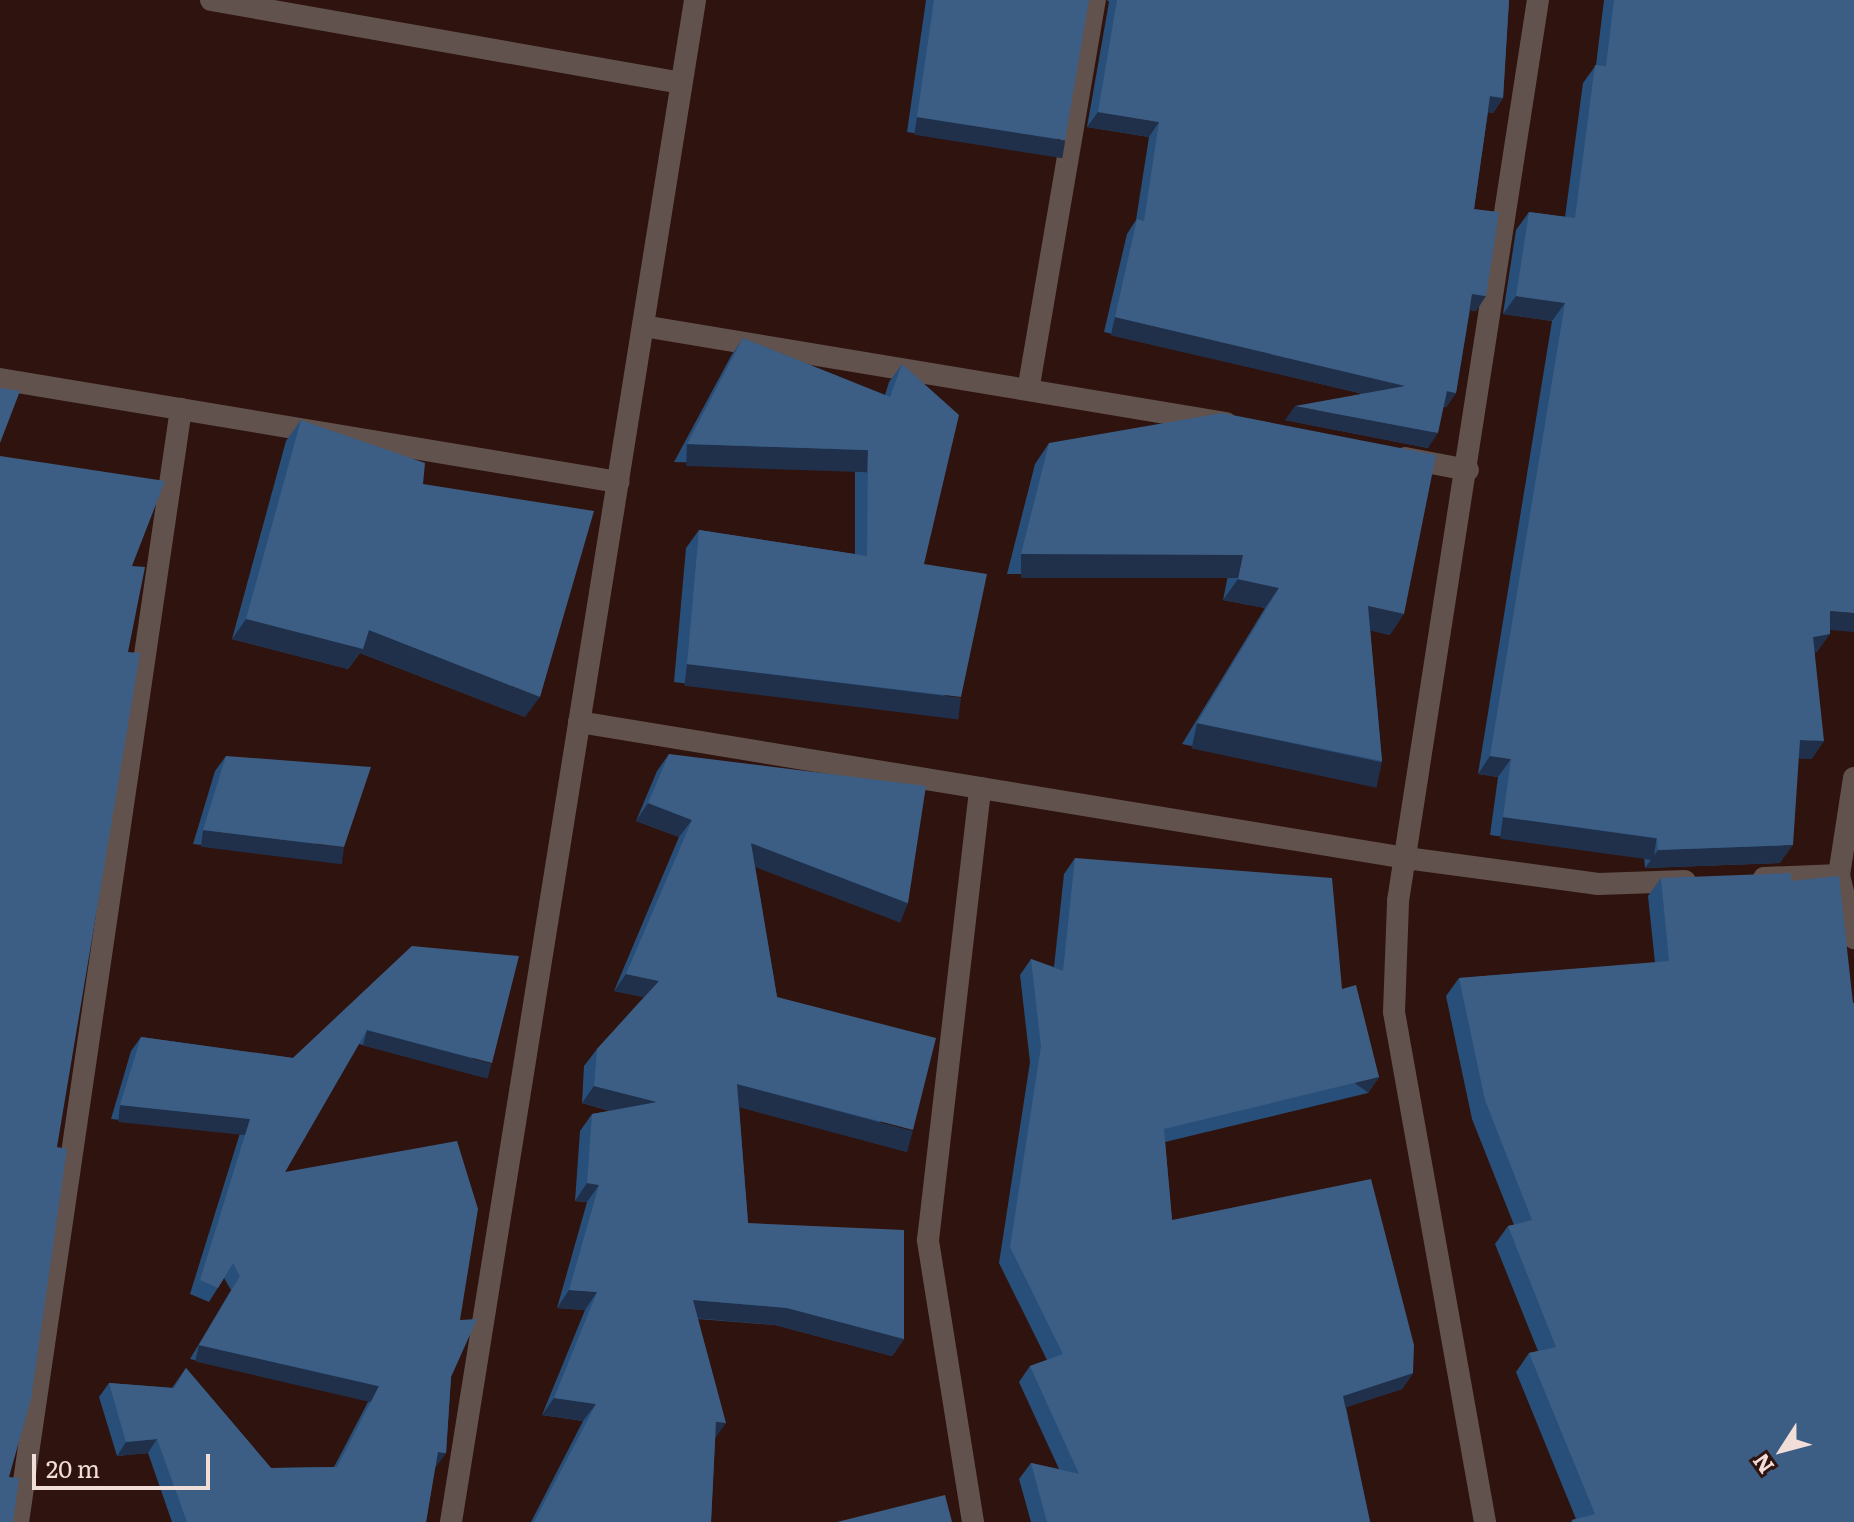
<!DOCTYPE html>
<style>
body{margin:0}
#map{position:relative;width:1854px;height:1522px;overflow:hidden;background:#2f130e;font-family:Literata,serif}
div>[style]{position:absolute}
.minor>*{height:22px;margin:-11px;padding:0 11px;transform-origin:11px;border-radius:11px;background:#61524e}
.wall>*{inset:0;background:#274f79}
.shaded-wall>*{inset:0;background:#21304a;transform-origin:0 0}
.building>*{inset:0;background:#3d5e84}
span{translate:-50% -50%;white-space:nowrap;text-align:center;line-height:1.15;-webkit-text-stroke:8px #2f130e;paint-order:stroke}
.north{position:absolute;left:1742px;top:1410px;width:80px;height:80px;-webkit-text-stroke:6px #2f130e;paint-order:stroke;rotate:234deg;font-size:22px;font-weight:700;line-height:32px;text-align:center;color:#f2ded9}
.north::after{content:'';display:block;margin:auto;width:28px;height:36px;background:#f2ded9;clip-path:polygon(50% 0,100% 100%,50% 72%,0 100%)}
.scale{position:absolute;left:32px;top:1454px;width:178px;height:36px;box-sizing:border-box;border:4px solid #f2ded9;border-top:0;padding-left:10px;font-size:24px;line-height:28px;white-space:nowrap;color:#f2ded9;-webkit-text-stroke:6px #2f130e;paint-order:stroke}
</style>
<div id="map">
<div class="minor">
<div style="left:211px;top:0;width:477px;rotate:10deg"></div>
<div style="left:643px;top:326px;width:591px;rotate:9.45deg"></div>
<div style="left:0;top:379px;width:627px;rotate:9.46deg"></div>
<div style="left:1029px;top:385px;width:391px;rotate:-80.3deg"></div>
<div style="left:1405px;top:458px;width:64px;rotate:10.8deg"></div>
<div style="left:579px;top:722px;width:838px;rotate:9.34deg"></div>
<div style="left:1406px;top:858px;width:194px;rotate:7.7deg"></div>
<div style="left:1598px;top:884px;width:87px;rotate:-2deg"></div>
<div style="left:1854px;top:778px;width:98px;rotate:98.8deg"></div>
<div style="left:1839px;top:875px;width:65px;rotate:76.6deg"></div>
<div style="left:1764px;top:878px;width:75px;rotate:-2.3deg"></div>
<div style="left:18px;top:1522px;width:1125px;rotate:-81.67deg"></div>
<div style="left:451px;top:1522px;width:1541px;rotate:-80.89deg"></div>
<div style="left:973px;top:1522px;width:286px;rotate:-99.1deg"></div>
<div style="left:928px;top:1240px;width:455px;rotate:-83.4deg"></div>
<div style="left:1485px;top:1522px;width:518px;rotate:-100.12deg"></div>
<div style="left:1394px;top:1012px;width:111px;rotate:-87.9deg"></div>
<div style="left:1398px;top:901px;width:912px;rotate:-81.17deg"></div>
</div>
<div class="wall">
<div style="clip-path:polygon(926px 0,1089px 0,1054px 155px,907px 132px)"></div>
<div style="clip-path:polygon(1107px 0,1509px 0,1503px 98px,1493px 113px,1488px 112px,1474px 209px,1486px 296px,1476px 311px,1470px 310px,1456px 393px,1446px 407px,1443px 407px,1428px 448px,1285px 420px,1363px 394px,1104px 332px,1127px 234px,1136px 220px,1149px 137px,1087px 127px,1109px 2px)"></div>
<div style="clip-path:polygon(1604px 0,1854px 0,1830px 630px,1817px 652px,1815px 652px,1812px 759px,1798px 758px,1780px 863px,1645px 868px,1644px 856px,1490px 835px,1498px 777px,1478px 774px,1552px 321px,1503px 314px,1516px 230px,1529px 212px,1565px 217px,1583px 83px,1596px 65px)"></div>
<div style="clip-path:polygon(743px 338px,885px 395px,889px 382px,902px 364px,924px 564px,948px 716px,674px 682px,686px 548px,699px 530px,855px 554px,855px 468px,674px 462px,731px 356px)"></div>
<div style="clip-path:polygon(301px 420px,423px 484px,525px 717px,360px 653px,348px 669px,232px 639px,286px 441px)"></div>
<div style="clip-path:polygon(1049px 443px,1390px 635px,1370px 630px,1382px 761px,1368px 782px,1182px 744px,1265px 608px,1223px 600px,1228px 575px,1007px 574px,1035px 464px)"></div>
<div style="clip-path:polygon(669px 754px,908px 903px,896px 920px,755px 866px,777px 997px,901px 1147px,739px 1105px,748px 1223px,904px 1339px,892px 1356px,775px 1325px,698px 1319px,715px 1440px,711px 1522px,531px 1522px,583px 1421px,542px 1415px,585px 1310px,557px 1308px,587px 1202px,575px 1201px,580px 1131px,592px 1114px,610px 1111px,582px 1103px,584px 1066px,597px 1049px,644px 997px,614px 991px,679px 837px,636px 821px,657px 771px)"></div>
<div style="clip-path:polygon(226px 756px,334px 861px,193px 844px,215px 771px)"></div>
<div style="clip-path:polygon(1075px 858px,1342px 989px,1379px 1077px,1368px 1093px,1165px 1142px,1172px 1220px,1413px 1373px,1402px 1389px,1346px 1407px,1370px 1522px,1031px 1522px,1019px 1479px,1031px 1463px,1059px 1469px,1019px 1382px,1030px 1366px,1047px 1360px,999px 1263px,1030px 1062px,1020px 975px,1031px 959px,1054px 967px,1064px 874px)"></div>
<div style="clip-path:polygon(1661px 878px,1791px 881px,1854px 1522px,1571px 1522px,1572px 1520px,1576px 1519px,1516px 1372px,1529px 1353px,1538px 1351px,1495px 1244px,1508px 1226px,1514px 1225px,1472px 1119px,1446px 996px,1459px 978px,1655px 963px,1648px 896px)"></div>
<div style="clip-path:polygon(412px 946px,483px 1077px,359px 1044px,285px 1172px,451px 1377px,446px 1453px,435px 1467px,426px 1522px,172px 1522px,148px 1453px,117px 1456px,99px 1397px,109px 1383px,172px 1388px,186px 1368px,271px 1468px,334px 1467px,369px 1400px,190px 1359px,231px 1290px,224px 1278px,209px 1302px,190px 1294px,240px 1133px,111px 1119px,131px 1051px,141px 1037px,293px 1058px)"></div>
</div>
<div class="shaded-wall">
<div style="clip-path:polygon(1490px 96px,1503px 98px,1493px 113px,1480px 111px)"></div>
<div style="clip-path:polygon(1098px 112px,1159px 122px,1149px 137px,1087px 127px)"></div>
<div style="left:917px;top:117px;width:150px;height:18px;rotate:9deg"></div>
<div style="clip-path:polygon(1472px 294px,1486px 296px,1476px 311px,1462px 309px)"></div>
<div style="clip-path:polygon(1516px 296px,1565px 303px,1552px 321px,1503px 314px)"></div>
<div style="left:1115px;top:317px;width:298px;height:19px;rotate:13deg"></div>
<div style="clip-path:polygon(1447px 391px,1456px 393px,1446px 407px,1436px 406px)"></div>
<div style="clip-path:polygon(1295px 406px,1438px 433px,1428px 448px,1285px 420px)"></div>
<div style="left:687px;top:444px;width:181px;height:22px;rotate:2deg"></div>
<div style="left:1021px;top:554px;width:222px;height:24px"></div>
<div style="clip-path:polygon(1238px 579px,1279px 588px,1265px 608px,1223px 600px)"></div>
<div style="clip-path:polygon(1368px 606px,1404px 614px,1390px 635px,1353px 627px)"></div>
<div style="clip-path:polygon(1830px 611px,1854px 613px,1854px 632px,1818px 629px)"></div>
<div style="clip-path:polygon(246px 619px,369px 630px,540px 697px,525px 717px,360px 653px,348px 669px,232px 639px)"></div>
<div style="clip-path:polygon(1830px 634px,1817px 652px,1800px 655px,1813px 637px)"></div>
<div style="left:687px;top:664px;width:276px;height:22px;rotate:7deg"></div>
<div style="left:1197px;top:723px;width:189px;height:26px;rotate:12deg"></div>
<div style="clip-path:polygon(1800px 740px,1824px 741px,1812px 759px,1787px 758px)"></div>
<div style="clip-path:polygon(1490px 756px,1511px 759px,1498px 777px,1478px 774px)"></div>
<div style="clip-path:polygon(648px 803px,692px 820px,679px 837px,636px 821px)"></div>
<div style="left:1503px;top:817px;width:155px;height:22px;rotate:8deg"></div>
<div style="left:203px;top:830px;width:142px;height:17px;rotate:7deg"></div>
<div style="left:751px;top:843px;width:168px;height:21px;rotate:21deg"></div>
<div style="clip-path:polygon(1793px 845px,1780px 863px,1645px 868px,1658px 850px)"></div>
<div style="clip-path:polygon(626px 974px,659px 981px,647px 998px,614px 991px)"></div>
<div style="left:367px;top:1030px;width:129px;height:16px;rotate:15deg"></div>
<div style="left:1379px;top:1077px;width:19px;height:221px;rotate:125deg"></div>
<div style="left:737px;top:1084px;width:182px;height:22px;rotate:15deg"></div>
<div style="clip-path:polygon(594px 1086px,657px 1102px,644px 1120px,582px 1103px)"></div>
<div style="left:120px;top:1105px;width:131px;height:17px;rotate:6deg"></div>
<div style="clip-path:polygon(587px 1183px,599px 1185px,587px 1202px,575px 1201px)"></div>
<div style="clip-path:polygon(569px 1290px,597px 1292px,585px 1310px,557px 1308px)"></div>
<div style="clip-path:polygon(693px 1300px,787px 1308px,904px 1339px,892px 1356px,775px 1325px,681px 1317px)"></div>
<div style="left:199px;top:1345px;width:185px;height:17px;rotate:13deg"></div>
<div style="clip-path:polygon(1413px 1373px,1402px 1389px,1332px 1412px,1343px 1396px)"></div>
<div style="clip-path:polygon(554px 1398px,596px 1404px,583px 1421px,542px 1415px)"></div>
<div style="clip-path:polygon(716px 1422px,726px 1423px,714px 1440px)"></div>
<div style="clip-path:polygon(157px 1439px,148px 1453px,117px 1456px,126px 1442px)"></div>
<div style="clip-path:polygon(438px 1452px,446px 1453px,436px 1467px,428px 1466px)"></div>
</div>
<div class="building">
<div style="clip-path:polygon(934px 0,1089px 0,1065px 140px,917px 117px)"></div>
<div style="clip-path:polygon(1117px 0,1509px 0,1503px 98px,1490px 96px,1474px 209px,1499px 212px,1486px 296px,1472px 294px,1456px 393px,1447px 391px,1438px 433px,1295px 406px,1405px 386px,1115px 317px,1137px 219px,1144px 221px,1159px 122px,1098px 112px)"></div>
<div style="clip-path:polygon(1614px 0,1854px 0,1854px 613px,1830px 611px,1830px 634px,1813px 637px,1824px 741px,1800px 740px,1793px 845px,1658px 850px,1657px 838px,1503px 817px,1511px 759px,1490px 756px,1565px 303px,1516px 296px,1529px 212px,1575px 218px,1595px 65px,1606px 66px)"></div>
<div style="clip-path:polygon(743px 338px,890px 397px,902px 364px,959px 415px,924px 564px,987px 574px,961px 697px,687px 664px,699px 530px,867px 556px,868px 450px,687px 444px)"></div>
<div style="clip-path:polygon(0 388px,20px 391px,0 443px)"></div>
<div style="clip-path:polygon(1222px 413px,1436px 455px,1404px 614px,1368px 606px,1382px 761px,1197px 723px,1279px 588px,1238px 579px,1243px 555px,1021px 554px,1049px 443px)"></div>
<div style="clip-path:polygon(301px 420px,425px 463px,423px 484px,594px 511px,540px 697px,369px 630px,363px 649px,246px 619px)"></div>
<div style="clip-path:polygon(0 456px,165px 481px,132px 566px,145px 567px,128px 652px,140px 653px,57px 1147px,67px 1149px,31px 1399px,9px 1477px,19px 1478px,13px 1522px,0 1522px)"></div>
<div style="clip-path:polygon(669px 754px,926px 786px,908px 903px,751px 843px,777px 997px,936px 1038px,913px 1130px,737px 1084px,748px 1223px,904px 1230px,904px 1339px,787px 1308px,693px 1300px,726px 1423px,716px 1422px,711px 1522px,534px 1522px,596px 1404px,554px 1398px,597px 1292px,569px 1290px,599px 1185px,587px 1183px,592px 1114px,657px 1102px,594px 1086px,597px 1049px,659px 981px,626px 974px,692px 820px,648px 803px)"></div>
<div style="clip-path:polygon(226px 756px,371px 767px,344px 847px,203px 830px)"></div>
<div style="clip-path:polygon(1075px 858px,1332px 878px,1342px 989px,1356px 985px,1379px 1077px,1164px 1129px,1172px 1220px,1371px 1179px,1414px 1345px,1413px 1373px,1343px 1396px,1370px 1522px,1047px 1522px,1031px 1463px,1079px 1474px,1030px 1366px,1063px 1354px,1010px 1247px,1041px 1046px,1031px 959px,1063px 971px)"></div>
<div style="clip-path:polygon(1791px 873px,1791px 881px,1839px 876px,1853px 1003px,1854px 1003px,1854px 1522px,1573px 1522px,1572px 1520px,1595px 1514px,1529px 1353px,1556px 1347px,1508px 1226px,1532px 1220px,1485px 1100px,1459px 978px,1669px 961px,1661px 878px)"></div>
<div style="clip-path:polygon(412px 946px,519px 956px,492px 1063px,367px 1030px,285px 1172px,457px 1141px,478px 1209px,460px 1320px,477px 1319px,451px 1377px,446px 1453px,438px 1452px,426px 1522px,187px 1522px,157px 1439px,126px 1442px,109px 1383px,174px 1388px,186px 1368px,271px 1468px,337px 1467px,379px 1386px,199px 1345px,240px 1276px,233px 1263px,218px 1288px,200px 1280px,250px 1119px,120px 1105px,141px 1037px,293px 1058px)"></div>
<div style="clip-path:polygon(945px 1495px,952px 1522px,837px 1522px)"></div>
</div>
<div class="north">N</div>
<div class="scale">20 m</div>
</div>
